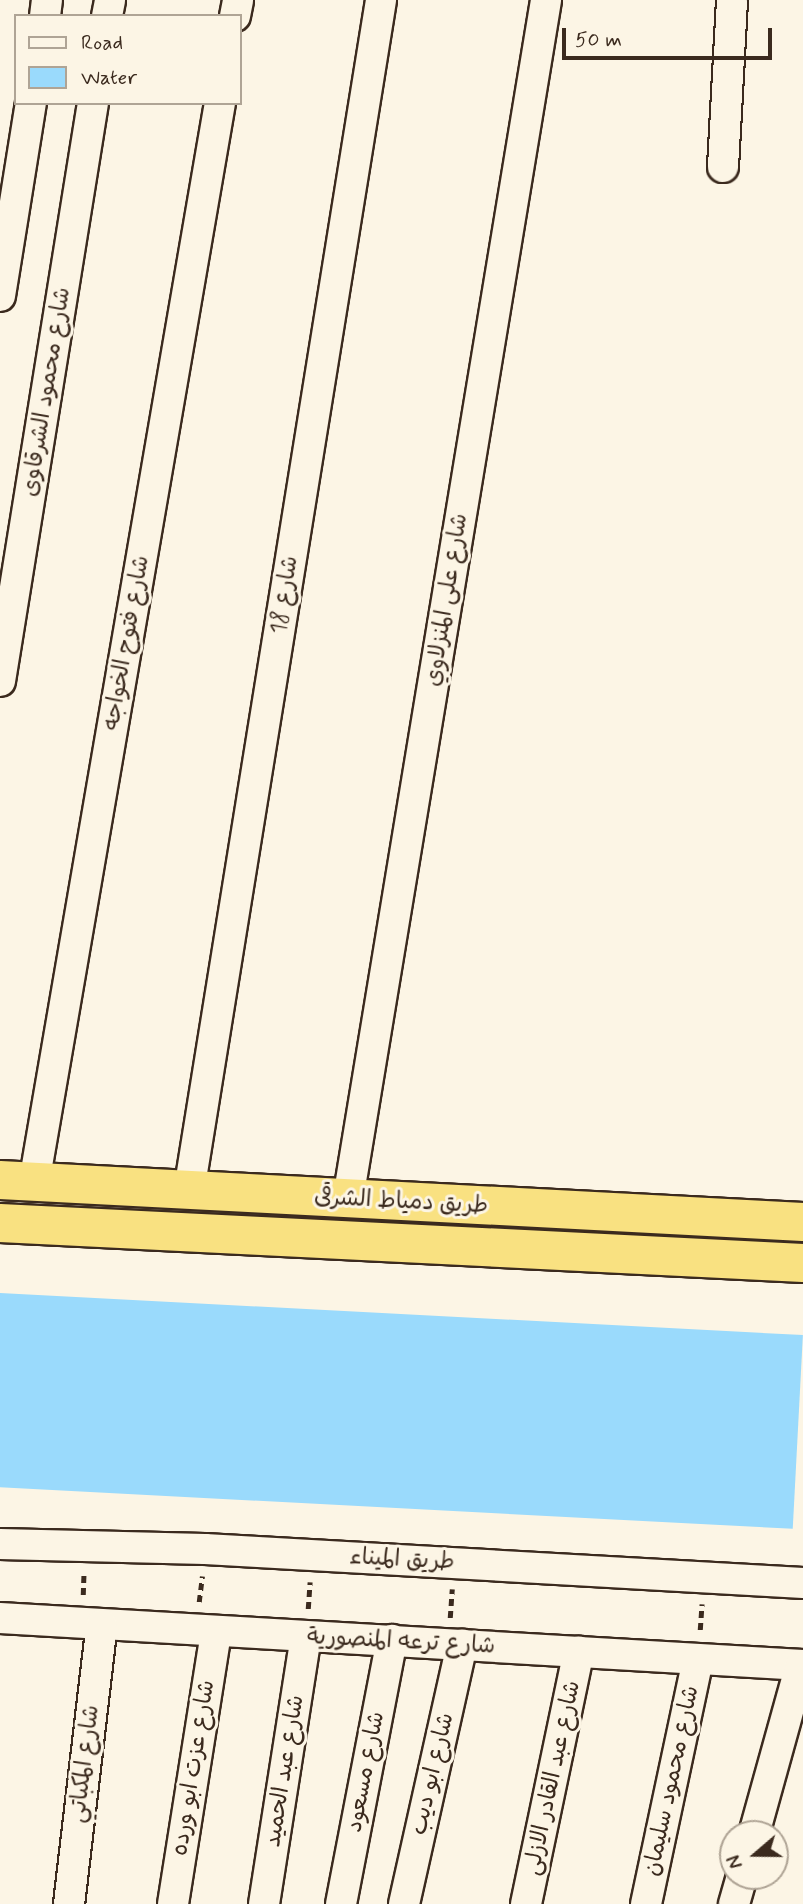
<!DOCTYPE html>
<meta charset="utf-8">
<style>
body{margin:0}
#map{position:relative;width:803px;height:1904px;overflow:hidden;background:#fcf5e5;font-family:Mynerve,"Playpen Sans Arabic",sans-serif}
div>[style]{position:absolute}
.water>*{inset:0;background:#9adafc;transform-origin:0 0}
.path>*{height:4.5px;margin-top:-2.25px;transform-origin:0;background:repeating-linear-gradient(90deg,#3b2a1e 0 7px,transparent 0 12px)}
.roads{filter:drop-shadow(2px 0 #3b2a1e) drop-shadow(-2px 0 #3b2a1e) drop-shadow(0 2px #3b2a1e) drop-shadow(0 -2px #3b2a1e)}
.minor>*{height:30px;margin:-15px;padding:0 15px;transform-origin:15px;border-radius:15px;background:#fcf5e5}
.highway>*{height:38px;margin:-19px;padding:0 19px;transform-origin:19px;border-radius:19px;background:#f9e181}
span{translate:-50% -50%;white-space:nowrap;text-align:center;line-height:1.15;-webkit-text-stroke:6px #fcf5e5;paint-order:stroke}
.street-label{font-size:23px;color:#3b2a1e}
.legend{position:absolute;left:14px;top:14px;width:228px;height:91px;box-sizing:border-box;background:#fcf5e5;border:2px solid #afa495;margin:0;padding:9px 12px;list-style:none;font-size:21px;color:#3b2a1e}
.legend li{display:flex;align-items:center;gap:14px;height:35px}
.legend b{width:35px;border:2px solid #afa495}
.north{position:absolute;left:719px;top:1820px;width:70px;height:70px;box-sizing:border-box;background:#fcf5e5;border:2px solid #afa495;border-radius:50%;rotate:250deg;font-size:19px;font-weight:700;line-height:28px;text-align:center;color:#3b2a1e}
.north::after{content:'';display:block;margin:auto;width:24px;height:32px;background:#3b2a1e;clip-path:polygon(50% 0,100% 100%,50% 72%,0 100%)}
.scale{position:absolute;left:562px;top:28px;width:210px;height:32px;box-sizing:border-box;border:4px solid #3b2a1e;border-top:0;padding-left:9px;font-size:21px;line-height:24px;white-space:nowrap;color:#3b2a1e;-webkit-text-stroke:5px #fcf5e5;paint-order:stroke}
</style>
<div id="map">
<div class="water">
<div style="left:0;top:1293px;width:804px;height:194px;rotate:3deg"></div>
</div>
<div class="path">
<div style="left:83px;top:1595px;width:23px;rotate:-88deg"></div>
<div style="left:199px;top:1602px;width:26px;rotate:-83deg"></div>
<div style="left:308px;top:1609px;width:27px;rotate:-86deg"></div>
<div style="left:450px;top:1618px;width:29px;rotate:-86deg"></div>
<div style="left:700px;top:1630px;width:26px;rotate:-86deg"></div>
</div>
<div class="roads">
<div class="minor">
<div style="left:45px;top:16px;width:16px;rotate:-83deg"></div>
<div style="left:107px;top:16px;width:16px;rotate:-79deg"></div>
<div style="left:235px;top:16px;width:16px;rotate:-79deg"></div>
<div style="left:723px;top:167px;width:167px;rotate:-86.9deg"></div>
<div style="left:0;top:296px;width:195px;rotate:-80.9deg"></div>
<div style="left:0;top:681px;width:585px;rotate:-80.86deg"></div>
<div style="left:34px;top:1183px;width:1096px;rotate:-80.23deg"></div>
<div style="left:189px;top:1191px;width:1206px;rotate:-80.84deg"></div>
<div style="left:348px;top:1199px;width:1215px;rotate:-80.62deg"></div>
<div style="left:0;top:1544px;width:205px;rotate:1.4deg"></div>
<div style="left:205px;top:1549px;width:599px;rotate:3.25deg"></div>
<div style="left:0;top:1618px;width:804px;rotate:3.35deg"></div>
<div style="left:754px;top:1834px;width:175px;rotate:-74.5deg"></div>
<div style="left:69px;top:1904px;width:281px;rotate:-83.3deg"></div>
<div style="left:173px;top:1904px;width:275px;rotate:-81deg"></div>
<div style="left:264px;top:1904px;width:270px;rotate:-81.1deg"></div>
<div style="left:341px;top:1904px;width:269px;rotate:-79.1deg"></div>
<div style="left:404px;top:1904px;width:266px;rotate:-77.4deg"></div>
<div style="left:526px;top:1904px;width:258px;rotate:-78.2deg"></div>
<div style="left:646px;top:1904px;width:250px;rotate:-78deg"></div>
<div style="left:734px;top:1904px;width:29px;rotate:-74deg"></div>
</div>
<div class="highway">
<div style="left:0;top:1180px;width:804px;rotate:2.99deg"></div>
<div style="left:0;top:1223px;width:804px;rotate:2.85deg"></div>
</div>
</div>
<div class="street-label">
<span style="left:47px;top:392px;rotate:-81deg">شارع محمود الشرقاوى</span>
<span style="left:285px;top:595px;rotate:-81deg">شارع 18</span>
<span style="left:447px;top:600px;rotate:-81deg">شارع على المنزلاوي</span>
<span style="left:127px;top:643px;rotate:-80deg">شارع فتوح الخواجه</span>
<span style="left:401px;top:1202px;rotate:3deg">طريق دمياط الشرقى</span>
<span style="left:402px;top:1560px;rotate:3deg">طريق الميناء</span>
<span style="left:401px;top:1642px;rotate:3deg">شارع ترعه المنصورية</span>
<span style="left:85px;top:1764px;rotate:-83deg">شارع المكباتي</span>
<span style="left:194px;top:1768px;rotate:-81deg">شارع عزت ابو ورده</span>
<span style="left:285px;top:1771px;rotate:-81deg">شارع عبد الحميد</span>
<span style="left:366px;top:1772px;rotate:-79deg">شارع مسعود</span>
<span style="left:433px;top:1774px;rotate:-77deg">شارع ابو ديب</span>
<span style="left:553px;top:1778px;rotate:-78deg">شارع عبد القادر الازلى</span>
<span style="left:672px;top:1781px;rotate:-78deg">شارع محمود سليمان</span>
</div>
<ul class="legend">
<li><b style="height:9px;background:#fcf5e5"></b>Road</li>
<li><b style="height:19px;background:#9adafc"></b>Water</li>
</ul>
<div class="north">N</div>
<div class="scale">50 m</div>
</div>
